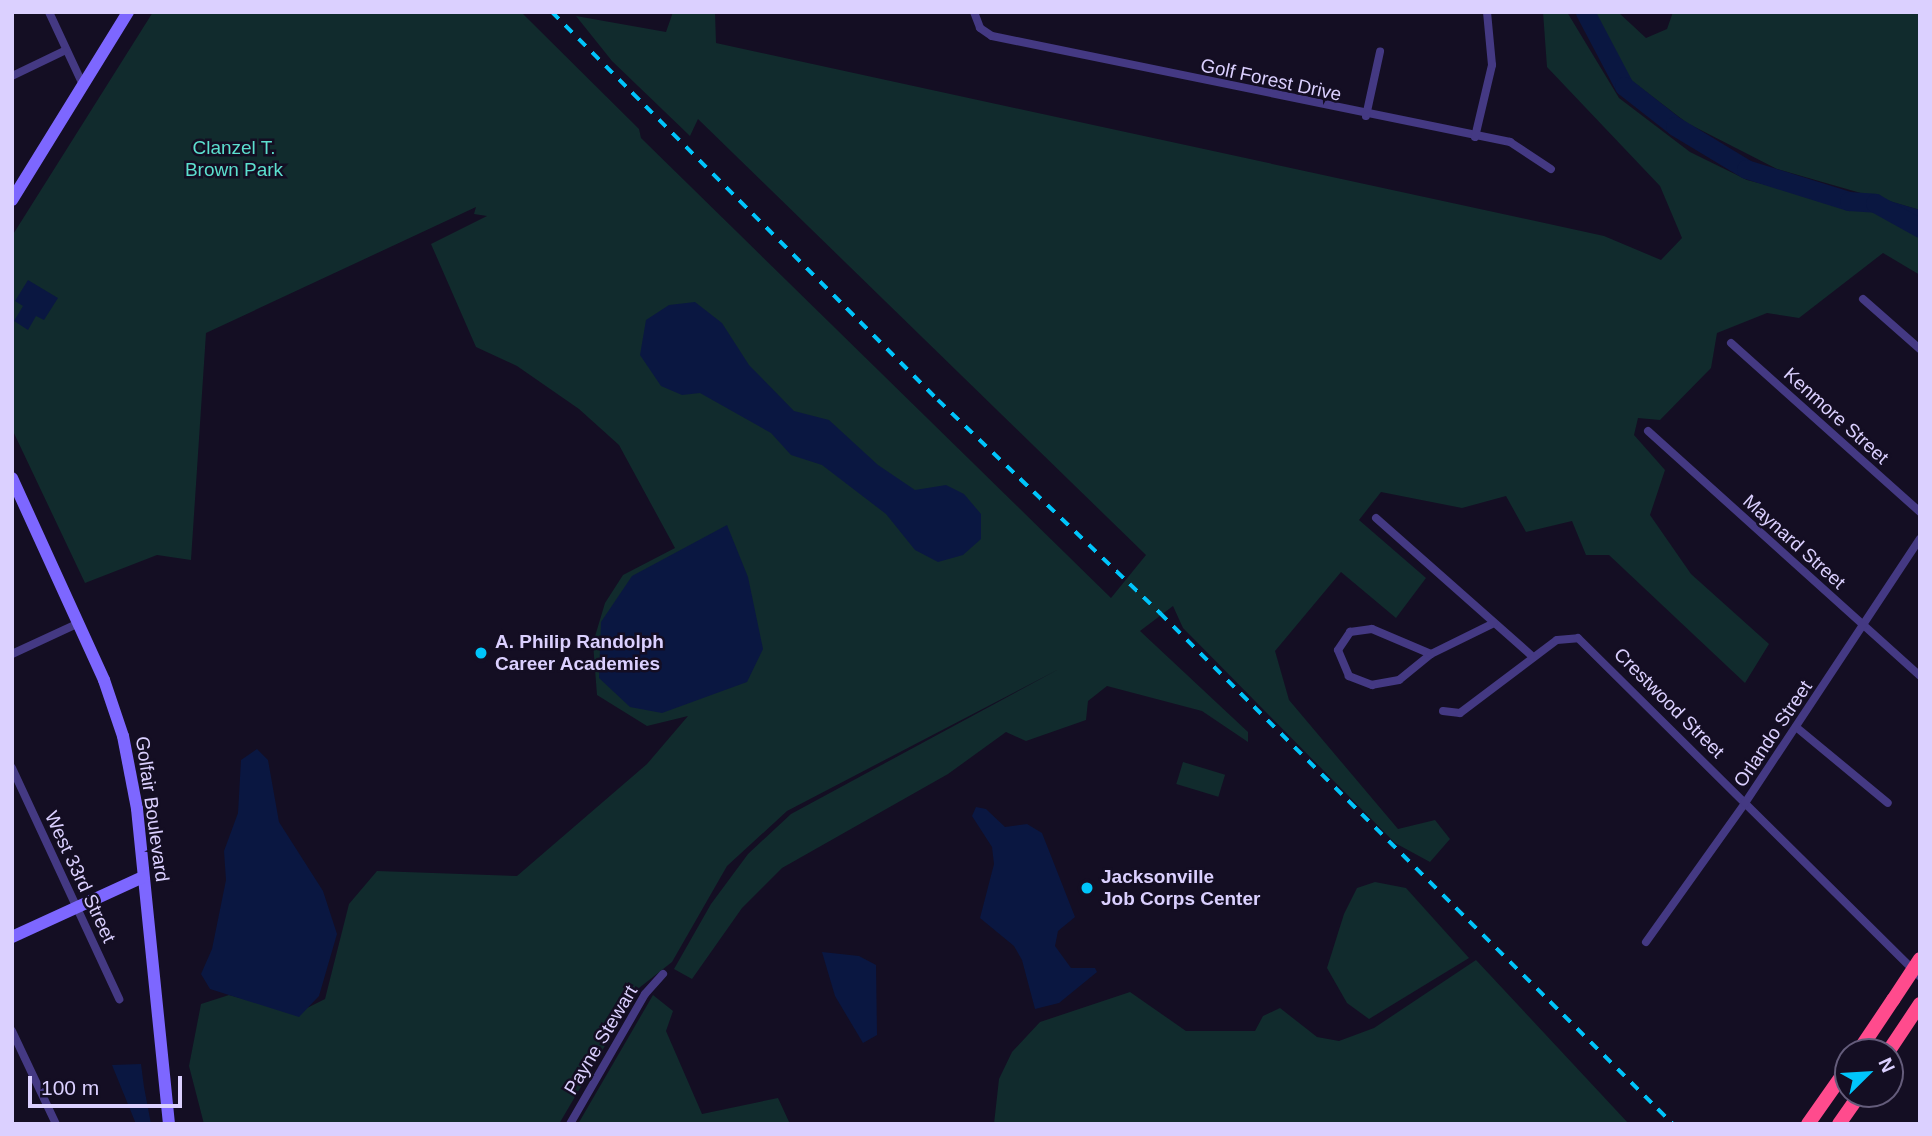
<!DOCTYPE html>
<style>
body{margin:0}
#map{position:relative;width:1932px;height:1136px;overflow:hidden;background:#140e23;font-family:Helvetica,sans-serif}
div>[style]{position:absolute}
.green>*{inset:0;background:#112b2d;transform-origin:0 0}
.water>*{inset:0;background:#0a1741}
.river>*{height:19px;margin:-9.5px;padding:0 9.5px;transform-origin:9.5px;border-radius:9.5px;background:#0a1741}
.street>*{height:8px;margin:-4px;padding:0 4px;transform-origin:4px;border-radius:4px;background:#443983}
.secondary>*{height:12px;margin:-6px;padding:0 6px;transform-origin:6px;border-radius:6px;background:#7d67ff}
.highway>*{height:14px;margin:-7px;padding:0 7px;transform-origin:7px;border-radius:7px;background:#ff4b8d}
.rail>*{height:3.5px;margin-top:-1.75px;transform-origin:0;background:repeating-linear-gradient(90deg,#00c5fb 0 10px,transparent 0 19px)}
.highway-bridge>*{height:14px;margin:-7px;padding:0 7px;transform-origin:7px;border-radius:7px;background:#ff4b8d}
.dots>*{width:19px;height:19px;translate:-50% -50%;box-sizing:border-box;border:4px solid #140e23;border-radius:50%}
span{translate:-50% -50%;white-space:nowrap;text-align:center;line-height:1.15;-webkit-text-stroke:5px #140e23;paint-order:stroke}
.street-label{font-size:19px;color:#dbd0ff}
.park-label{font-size:19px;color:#5cdfce}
.poi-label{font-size:19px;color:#dbd0ff;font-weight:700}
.left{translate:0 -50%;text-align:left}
.frame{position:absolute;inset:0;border:14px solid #dbd0ff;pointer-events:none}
.north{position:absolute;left:1834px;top:1038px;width:70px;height:70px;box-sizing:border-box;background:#140e23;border:2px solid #645c7b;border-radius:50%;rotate:66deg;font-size:19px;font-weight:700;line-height:28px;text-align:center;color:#dbd0ff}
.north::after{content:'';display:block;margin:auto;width:24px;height:32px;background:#00c5fb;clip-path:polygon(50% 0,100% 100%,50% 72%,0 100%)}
.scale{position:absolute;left:28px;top:1076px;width:154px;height:32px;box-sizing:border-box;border:4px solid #dbd0ff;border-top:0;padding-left:9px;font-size:21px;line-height:24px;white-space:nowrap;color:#dbd0ff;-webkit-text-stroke:5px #140e23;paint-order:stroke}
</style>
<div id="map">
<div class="green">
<div style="clip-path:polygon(153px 12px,521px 12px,639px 129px,641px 138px,1111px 598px,1146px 555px,698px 119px,690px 136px,612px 61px,576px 16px,666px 32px,673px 12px,715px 12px,716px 43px,1604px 236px,1661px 260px,1682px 238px,1660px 186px,1547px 67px,1543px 12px,1567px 12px,1619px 98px,1690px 152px,1747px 180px,1876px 213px,1920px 238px,1920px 275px,1883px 253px,1799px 318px,1767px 313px,1717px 333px,1711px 368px,1660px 420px,1638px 418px,1634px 435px,1665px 470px,1650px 515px,1691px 574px,1769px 644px,1745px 683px,1609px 555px,1586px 555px,1572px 521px,1526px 532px,1506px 496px,1462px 508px,1381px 492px,1359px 520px,1426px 578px,1396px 618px,1341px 572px,1275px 651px,1289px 700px,1398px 829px,1435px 820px,1450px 839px,1430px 862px,1395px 843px,1183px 628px,1173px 606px,1140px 631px,1248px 732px,1248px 742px,1202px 711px,1107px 686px,1088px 701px,1086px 720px,1026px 741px,1006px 732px,948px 774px,782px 868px,742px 908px,692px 979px,674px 969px,711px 904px,748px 854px,791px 814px,1059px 669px,787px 811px,727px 866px,672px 962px,639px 988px,559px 1124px,204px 1124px,189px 1066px,201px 1004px,229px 995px,297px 1013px,325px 999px,349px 904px,377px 871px,517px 876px,647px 764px,688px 716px,647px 726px,597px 695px,593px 643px,605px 603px,623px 575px,675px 548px,619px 445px,579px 409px,517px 366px,476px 347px,431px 244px,487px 216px,474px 214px,476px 207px,206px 333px,191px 560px,157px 555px,85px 583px,12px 429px,12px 236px)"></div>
<div style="clip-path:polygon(1595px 12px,1618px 12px,1646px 38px,1667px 29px,1673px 12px,1920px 12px,1920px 210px,1777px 169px,1687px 123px,1627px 77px)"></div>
<div style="left:1183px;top:762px;width:44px;height:23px;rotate:17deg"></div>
<div style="clip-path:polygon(1375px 882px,1406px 888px,1469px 958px,1369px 1019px,1347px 1003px,1327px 968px,1344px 914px,1357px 888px)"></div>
<div style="clip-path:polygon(1476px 960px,1629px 1124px,994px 1124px,999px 1079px,1012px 1052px,1040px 1022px,1130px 992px,1186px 1031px,1255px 1031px,1263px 1016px,1280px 1008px,1317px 1037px,1339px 1041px,1374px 1028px)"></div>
<div style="clip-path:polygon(653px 995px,673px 1011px,666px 1031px,702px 1114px,778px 1098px,790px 1124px,578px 1124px)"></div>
</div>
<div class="water">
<div style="clip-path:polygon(1883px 199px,1920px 210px,1920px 238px,1876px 213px)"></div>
<div style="clip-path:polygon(28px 280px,58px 298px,44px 320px,36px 316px,28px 330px,14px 321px,23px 306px,15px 301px)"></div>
<div style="clip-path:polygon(695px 302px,722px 323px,749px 365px,794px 411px,829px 420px,878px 465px,915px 490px,946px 485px,964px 494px,981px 514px,981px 539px,963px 555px,938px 562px,915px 550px,886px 514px,822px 465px,791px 455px,771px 433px,700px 393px,682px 395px,661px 386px,640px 355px,646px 320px,669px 305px)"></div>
<div style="clip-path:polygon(727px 525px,748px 577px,763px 649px,747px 682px,662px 713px,630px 707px,599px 678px,601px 622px,632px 576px)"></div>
<div style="clip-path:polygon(257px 749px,268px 760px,279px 822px,323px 891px,337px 934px,319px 996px,299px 1017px,210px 989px,201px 974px,212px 949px,226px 880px,224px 851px,238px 813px,241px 760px)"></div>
<div style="clip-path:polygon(976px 807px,986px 809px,1005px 827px,1027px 824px,1042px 833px,1075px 917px,1058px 931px,1055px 946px,1071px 968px,1095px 968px,1097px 972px,1059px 1003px,1035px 1009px,1022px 960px,1014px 946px,980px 918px,994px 864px,992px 847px,972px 816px)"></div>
<div style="clip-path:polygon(822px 952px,859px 956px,876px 965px,877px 1035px,863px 1043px,835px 996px)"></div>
<div style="clip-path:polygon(141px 1064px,144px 1087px,151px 1124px,136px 1124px,112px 1065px)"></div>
</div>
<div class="river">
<div style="left:1585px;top:12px;width:84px;rotate:62.2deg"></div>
<div style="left:1624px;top:86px;width:65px;rotate:38.1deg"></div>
<div style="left:1675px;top:126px;width:83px;rotate:31.2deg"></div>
<div style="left:1746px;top:169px;width:108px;rotate:17.3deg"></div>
<div style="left:1849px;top:201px;width:26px;rotate:4deg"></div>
<div style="left:1875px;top:203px;width:51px;rotate:29.1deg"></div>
</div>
<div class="street">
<div style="left:49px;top:12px;width:81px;rotate:65deg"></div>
<div style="left:974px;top:12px;width:17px;rotate:69deg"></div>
<div style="left:980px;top:28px;width:14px;rotate:34deg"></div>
<div style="left:992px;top:36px;width:529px;rotate:11.56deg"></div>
<div style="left:1510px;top:142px;width:49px;rotate:33.4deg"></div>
<div style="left:12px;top:76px;width:60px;rotate:-25.7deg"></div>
<div style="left:1366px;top:116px;width:66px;rotate:-77.7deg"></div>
<div style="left:1475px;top:137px;width:74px;rotate:-76.7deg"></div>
<div style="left:1492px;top:65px;width:53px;rotate:-95.4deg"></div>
<div style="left:1863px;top:299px;width:76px;rotate:41.3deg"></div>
<div style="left:1731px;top:343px;width:254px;rotate:41.8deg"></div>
<div style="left:1648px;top:431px;width:366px;rotate:42deg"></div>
<div style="left:1376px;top:518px;width:210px;rotate:41.5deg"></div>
<div style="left:12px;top:654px;width:74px;rotate:-24.8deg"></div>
<div style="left:1431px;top:654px;width:41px;rotate:140.9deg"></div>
<div style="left:1399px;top:680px;width:27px;rotate:170deg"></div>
<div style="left:1372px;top:685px;width:25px;rotate:-159deg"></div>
<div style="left:1349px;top:676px;width:28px;rotate:-113deg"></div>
<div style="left:1338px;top:650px;width:22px;rotate:-56deg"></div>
<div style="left:1350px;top:632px;width:22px;rotate:-8deg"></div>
<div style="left:1372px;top:629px;width:64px;rotate:23deg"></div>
<div style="left:1431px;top:654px;width:70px;rotate:-26.2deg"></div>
<div style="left:1443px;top:711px;width:17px;rotate:7deg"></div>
<div style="left:1460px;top:713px;width:121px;rotate:-37deg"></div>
<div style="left:1557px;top:640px;width:21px;rotate:-5deg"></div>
<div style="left:1578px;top:638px;width:482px;rotate:44.7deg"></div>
<div style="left:1796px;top:727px;width:119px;rotate:39.6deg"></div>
<div style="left:12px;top:768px;width:255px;rotate:65.1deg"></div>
<div style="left:1646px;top:942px;width:171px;rotate:-54.5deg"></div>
<div style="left:1745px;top:803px;width:317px;rotate:-56.5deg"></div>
<div style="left:12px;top:1031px;width:103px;rotate:64.7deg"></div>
<div style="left:570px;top:1124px;width:150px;rotate:-60deg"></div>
<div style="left:645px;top:994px;width:27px;rotate:-48deg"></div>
</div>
<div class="secondary">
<div style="left:12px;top:200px;width:221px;rotate:-58.3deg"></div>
<div style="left:12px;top:478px;width:222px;rotate:65.5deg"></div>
<div style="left:104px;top:680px;width:59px;rotate:71.3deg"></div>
<div style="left:123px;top:736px;width:74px;rotate:79.1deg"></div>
<div style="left:137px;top:809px;width:317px;rotate:84.2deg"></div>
<div style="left:12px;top:937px;width:144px;rotate:-24.6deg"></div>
</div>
<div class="highway">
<div style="left:1858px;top:1052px;width:63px;rotate:-56.1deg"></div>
<div style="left:1888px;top:1052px;width:58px;rotate:-56.3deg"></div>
<div style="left:1808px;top:1124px;width:70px;rotate:-54.9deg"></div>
<div style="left:1839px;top:1124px;width:37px;rotate:-55deg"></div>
</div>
<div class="rail">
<div style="left:552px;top:12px;width:547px;rotate:45.15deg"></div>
<div style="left:938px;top:400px;width:308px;rotate:43.8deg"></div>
<div style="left:1160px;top:613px;width:724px;rotate:44.89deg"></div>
</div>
<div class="highway-bridge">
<div style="left:1893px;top:1000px;width:49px;rotate:-56.6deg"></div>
</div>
<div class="dots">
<div style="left:481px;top:653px;background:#00c5fb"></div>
<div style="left:1087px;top:888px;background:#00c5fb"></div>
</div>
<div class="street-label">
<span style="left:1271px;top:80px;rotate:12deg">Golf Forest Drive</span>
<span style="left:1836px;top:416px;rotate:42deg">Kenmore Street</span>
<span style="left:1794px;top:542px;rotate:42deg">Maynard Street</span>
<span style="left:1669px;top:703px;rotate:45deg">Crestwood Street</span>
<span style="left:1773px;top:734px;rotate:-56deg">Orlando Street</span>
<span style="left:152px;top:809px;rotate:82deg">Golfair Boulevard</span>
<span style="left:80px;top:877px;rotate:65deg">West 33rd Street</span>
<span style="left:601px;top:1040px;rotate:-59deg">Payne Stewart</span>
</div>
<div class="park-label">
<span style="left:234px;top:159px">Clanzel T.<br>Brown Park</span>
</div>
<div class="poi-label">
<span class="left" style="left:495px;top:653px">A. Philip Randolph<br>Career Academies</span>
<span class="left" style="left:1101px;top:888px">Jacksonville<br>Job Corps Center</span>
</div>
<div class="frame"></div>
<div class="north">N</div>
<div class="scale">100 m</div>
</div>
